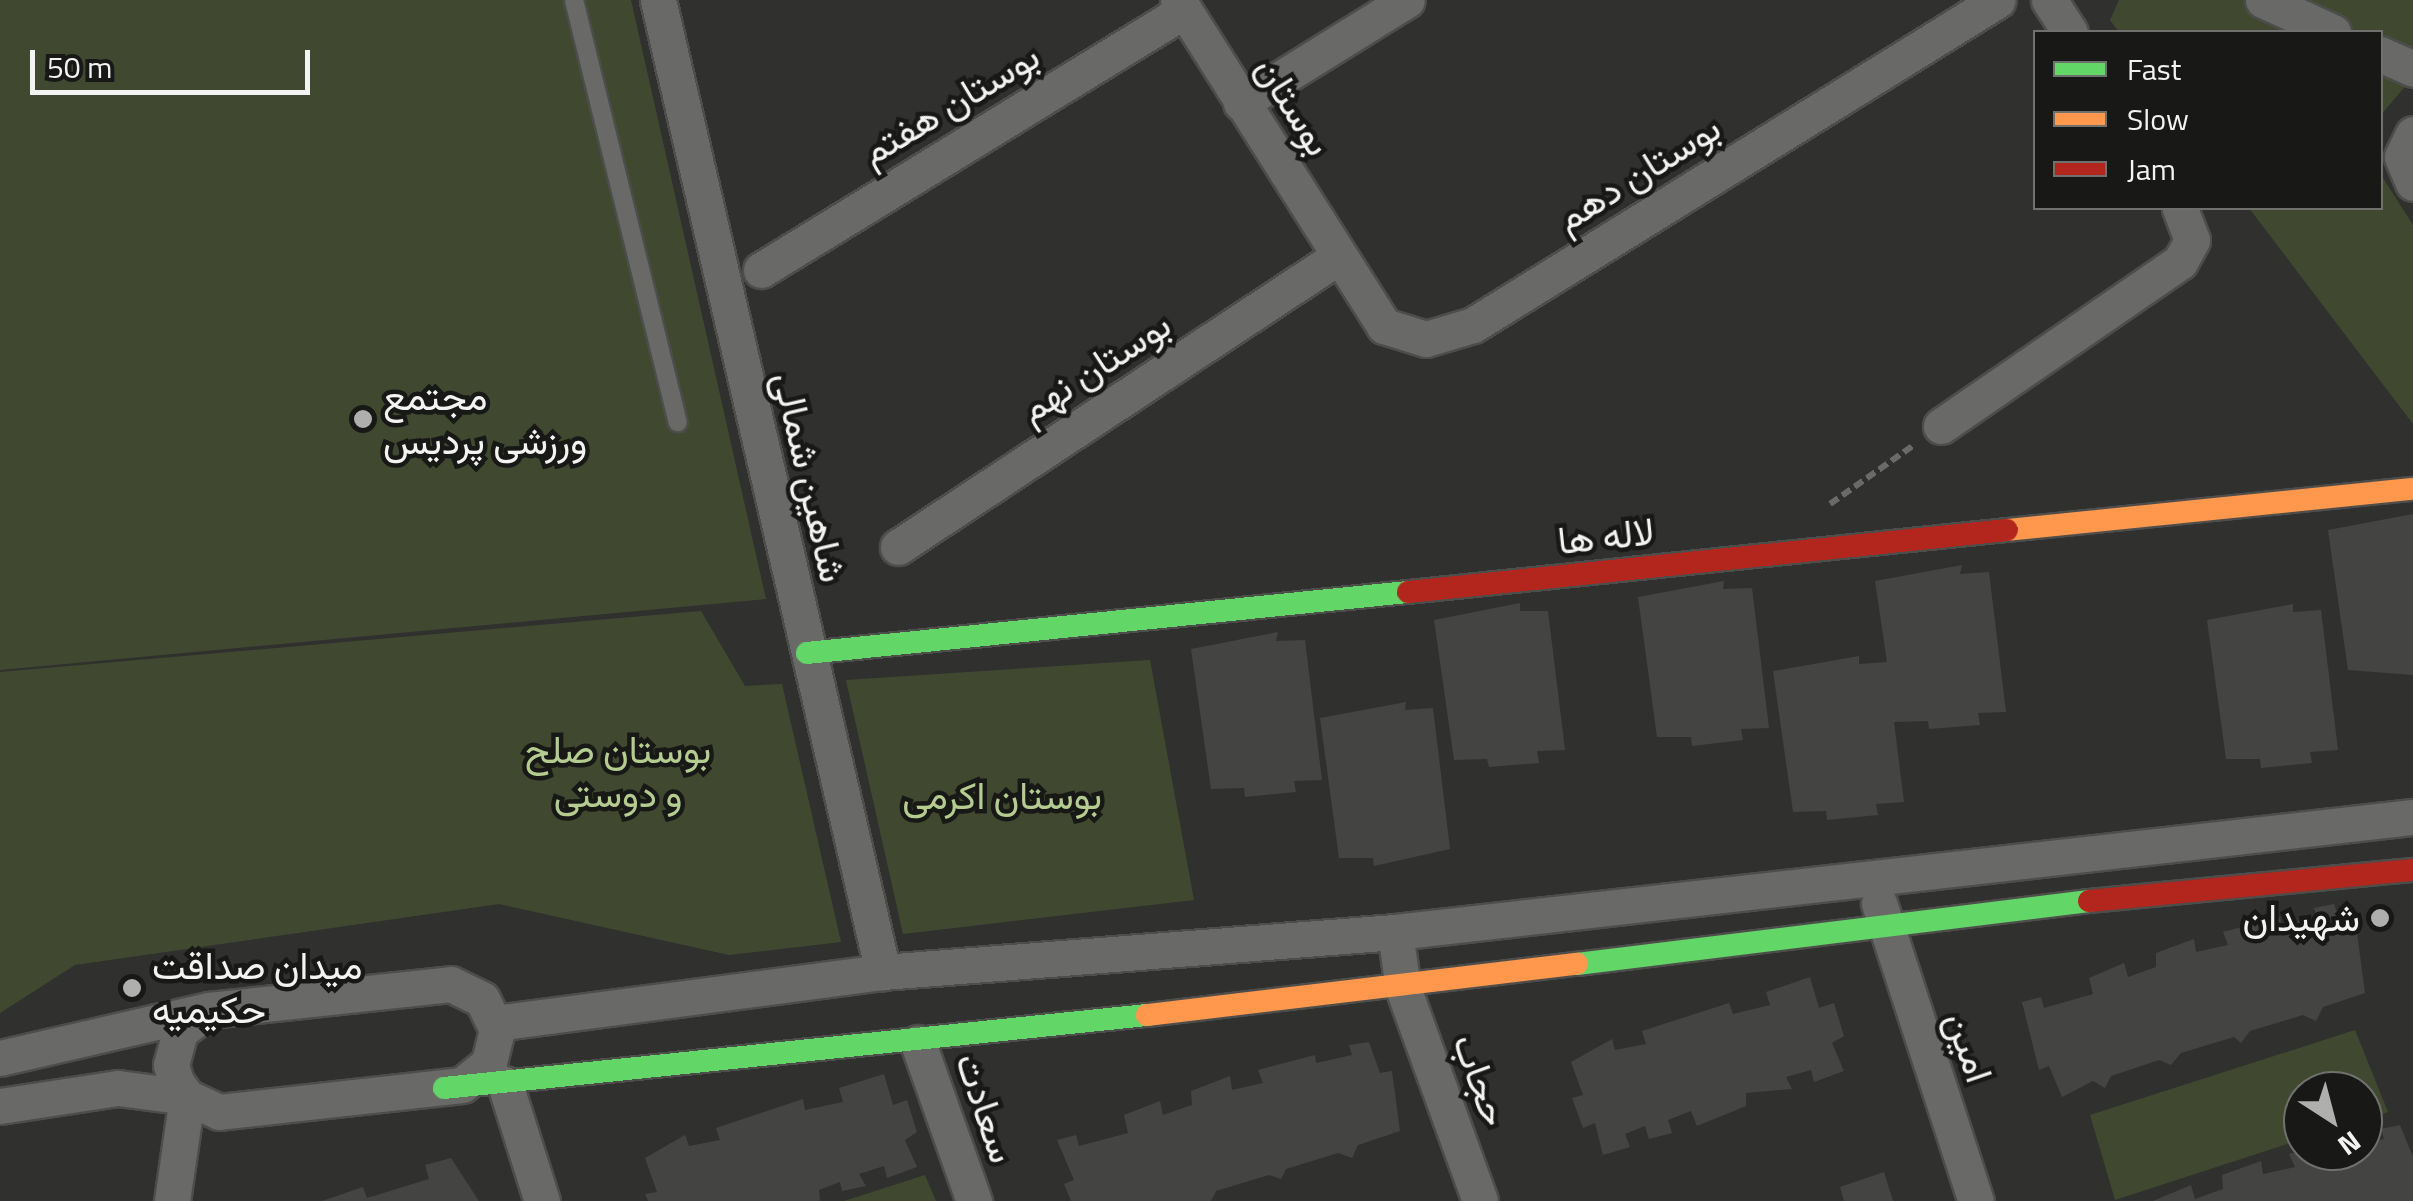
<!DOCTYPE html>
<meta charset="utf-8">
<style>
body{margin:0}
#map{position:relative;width:2413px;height:1201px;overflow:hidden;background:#30302f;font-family:"Titillium Web",Vazirmatn,sans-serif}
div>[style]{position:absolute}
.green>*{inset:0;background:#404930}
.building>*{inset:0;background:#444543}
.path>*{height:6px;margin-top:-3px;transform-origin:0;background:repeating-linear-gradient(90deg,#6a6b69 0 10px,transparent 0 15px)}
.roads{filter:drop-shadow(2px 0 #4d4d4b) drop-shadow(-2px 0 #4d4d4b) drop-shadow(0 2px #4d4d4b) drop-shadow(0 -2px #4d4d4b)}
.lane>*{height:18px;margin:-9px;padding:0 9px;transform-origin:9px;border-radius:9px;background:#696968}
.street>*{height:35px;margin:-17.5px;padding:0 17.5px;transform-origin:17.5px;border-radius:17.5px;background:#696968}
.fast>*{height:22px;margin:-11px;padding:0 11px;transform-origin:11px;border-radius:11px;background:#63d668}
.slow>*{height:22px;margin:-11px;padding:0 11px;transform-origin:11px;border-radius:11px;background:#ff974d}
.jam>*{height:22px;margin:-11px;padding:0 11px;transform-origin:11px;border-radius:11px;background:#b3261e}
.dots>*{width:28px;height:28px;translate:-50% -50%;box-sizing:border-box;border:5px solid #181917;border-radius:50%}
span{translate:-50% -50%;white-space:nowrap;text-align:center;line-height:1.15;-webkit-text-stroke:9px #181917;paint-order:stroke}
.street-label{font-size:38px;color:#f3f4f1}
.poi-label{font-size:38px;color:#f3f4f1}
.left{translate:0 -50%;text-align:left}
.right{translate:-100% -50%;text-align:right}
.park-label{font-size:38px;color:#b5cc90}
.legend{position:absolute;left:2033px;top:30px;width:350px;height:180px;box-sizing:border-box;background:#181917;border:2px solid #70716e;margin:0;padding:12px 18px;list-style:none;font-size:30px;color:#f3f4f1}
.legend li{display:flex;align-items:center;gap:20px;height:50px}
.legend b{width:50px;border:2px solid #70716e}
.north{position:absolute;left:2283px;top:1071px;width:100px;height:100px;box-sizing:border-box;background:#181917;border:2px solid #70716e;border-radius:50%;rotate:144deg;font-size:28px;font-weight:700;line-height:40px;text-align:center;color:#f3f4f1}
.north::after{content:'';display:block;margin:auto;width:35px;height:45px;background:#afafad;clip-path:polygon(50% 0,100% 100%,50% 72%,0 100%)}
.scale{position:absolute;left:30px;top:50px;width:280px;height:45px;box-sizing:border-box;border:5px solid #f3f4f1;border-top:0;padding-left:12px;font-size:30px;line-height:35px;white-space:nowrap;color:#f3f4f1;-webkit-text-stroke:8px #181917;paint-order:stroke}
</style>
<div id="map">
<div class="green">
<div style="clip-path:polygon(0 0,631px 0,766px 599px,0 670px)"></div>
<div style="clip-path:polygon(2119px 0,2413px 0,2413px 77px,2381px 115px,2380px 32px,2119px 32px,2110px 20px)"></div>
<div style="clip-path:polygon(2381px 175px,2413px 225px,2413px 424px,2249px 208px,2380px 208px)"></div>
<div style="clip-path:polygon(701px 611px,745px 686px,782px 684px,841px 942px,729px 955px,499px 904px,75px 965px,0 1013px,0 672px)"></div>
<div style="clip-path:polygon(1150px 660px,1194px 900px,903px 934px,846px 680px)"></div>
<div style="clip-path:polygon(2355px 1030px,2388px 1112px,2363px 1120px,2363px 1091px,2303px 1091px,2303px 1139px,2115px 1200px,2090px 1115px)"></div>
<div style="clip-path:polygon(925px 1175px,936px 1201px,844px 1201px)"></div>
</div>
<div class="building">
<div style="clip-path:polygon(2413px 514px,2413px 675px,2348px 670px,2328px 530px)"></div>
<div style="clip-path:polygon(1962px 565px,1960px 574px,1989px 572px,2006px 712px,1978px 713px,1980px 725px,1929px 729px,1928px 721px,1894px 722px,1904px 802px,1876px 804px,1878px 815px,1827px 820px,1826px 811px,1793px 812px,1773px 671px,1859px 656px,1859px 664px,1887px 662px,1875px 581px)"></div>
<div style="clip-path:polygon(1724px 581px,1723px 589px,1752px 588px,1769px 728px,1741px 729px,1743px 740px,1692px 746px,1691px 737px,1657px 737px,1638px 597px)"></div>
<div style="clip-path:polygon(1520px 603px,1520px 611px,1548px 611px,1565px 750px,1537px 751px,1539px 763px,1489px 767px,1487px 759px,1454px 760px,1434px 620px)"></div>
<div style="clip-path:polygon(2293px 604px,2293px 612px,2321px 610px,2338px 750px,2310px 752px,2312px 763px,2261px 768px,2260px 759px,2226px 759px,2207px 620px)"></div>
<div style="clip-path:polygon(1278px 632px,1276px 641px,1305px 640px,1322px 780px,1294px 781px,1296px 792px,1245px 797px,1244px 788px,1211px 789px,1191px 649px)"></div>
<div style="clip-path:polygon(1406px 702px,1405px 710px,1433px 708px,1450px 849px,1374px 866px,1373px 858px,1339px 858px,1320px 718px)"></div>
<div style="clip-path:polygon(2334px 904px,2345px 935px,2357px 933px,2365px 993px,2323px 1007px,2316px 1021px,2303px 1015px,2250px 1031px,2241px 1043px,2234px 1037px,2181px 1053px,2171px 1065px,2159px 1060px,2111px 1076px,2105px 1088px,2093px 1081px,2062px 1097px,2049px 1066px,2039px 1070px,2022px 1002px,2041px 997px,2044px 1008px,2093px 994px,2089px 978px,2124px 963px,2128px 977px,2156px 967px,2156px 953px,2194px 939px,2196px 952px,2228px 945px,2223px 932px,2280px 917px,2281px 925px,2317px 917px,2314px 908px)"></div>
<div style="clip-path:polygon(1810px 977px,1819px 1008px,1834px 1003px,1844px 1036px,1832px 1043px,1844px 1071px,1814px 1082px,1811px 1070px,1786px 1077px,1792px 1089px,1746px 1093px,1746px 1106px,1697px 1126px,1691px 1111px,1668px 1120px,1672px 1133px,1649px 1139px,1645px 1126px,1625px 1134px,1630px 1147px,1603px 1155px,1595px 1123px,1583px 1128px,1572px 1098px,1583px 1095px,1571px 1062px,1612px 1039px,1615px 1050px,1646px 1044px,1642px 1031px,1729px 1003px,1733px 1014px,1770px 1005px,1766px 992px)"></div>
<div style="clip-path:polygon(1369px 1042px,1380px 1073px,1392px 1071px,1400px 1131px,1358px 1145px,1352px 1158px,1338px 1153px,1286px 1169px,1281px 1179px,1269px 1175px,1216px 1191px,1211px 1201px,1071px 1201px,1064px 1184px,1074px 1180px,1057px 1140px,1076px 1135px,1079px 1146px,1128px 1133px,1124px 1115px,1160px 1101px,1163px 1115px,1192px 1105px,1191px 1091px,1230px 1076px,1232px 1090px,1263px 1083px,1258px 1070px,1315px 1055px,1316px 1063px,1352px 1055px,1349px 1045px)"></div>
<div style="clip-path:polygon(884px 1074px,893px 1105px,907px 1100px,917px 1132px,905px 1140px,917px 1167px,887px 1178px,884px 1166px,859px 1174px,866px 1186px,842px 1191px,840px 1182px,819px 1190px,820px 1201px,648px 1201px,645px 1194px,657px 1192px,645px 1158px,685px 1135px,689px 1146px,720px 1140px,716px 1128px,803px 1099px,805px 1110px,843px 1102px,839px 1088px)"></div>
<div style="clip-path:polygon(2400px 1125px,2413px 1157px,2413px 1201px,2153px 1201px,2191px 1185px,2195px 1199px,2223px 1189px,2222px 1175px,2261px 1161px,2263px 1174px,2295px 1167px,2289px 1154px,2303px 1150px,2363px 1151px,2363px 1143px,2384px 1139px,2381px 1129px)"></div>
<div style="clip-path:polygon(451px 1158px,479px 1201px,322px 1201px,363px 1187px,367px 1198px,429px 1179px,425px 1165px)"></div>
<div style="clip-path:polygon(1884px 1172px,1893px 1201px,1844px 1201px,1840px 1187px)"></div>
</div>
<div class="path">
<div style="left:1830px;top:504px;width:103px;rotate:-35.1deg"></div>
</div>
<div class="roads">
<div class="lane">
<div style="left:574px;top:0;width:435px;rotate:76.2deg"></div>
</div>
<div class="street">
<div style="left:658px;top:0;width:998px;rotate:76.97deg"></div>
<div style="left:1178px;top:0;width:386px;rotate:57.7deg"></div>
<div style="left:1384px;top:326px;width:44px;rotate:17.2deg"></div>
<div style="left:1426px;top:339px;width:49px;rotate:-16.6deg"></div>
<div style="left:1473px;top:325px;width:617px;rotate:-31.76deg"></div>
<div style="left:2049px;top:0;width:38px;rotate:57deg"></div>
<div style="left:2263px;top:0;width:77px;rotate:24.6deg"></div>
<div style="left:2380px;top:54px;width:36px;rotate:24deg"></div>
<div style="left:1241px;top:103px;width:195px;rotate:-31.8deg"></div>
<div style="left:2413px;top:134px;width:25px;rotate:116deg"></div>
<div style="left:2402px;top:157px;width:28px;rotate:67deg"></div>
<div style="left:761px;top:270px;width:496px;rotate:-31.5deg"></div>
<div style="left:1941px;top:426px;width:290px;rotate:-34.5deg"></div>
<div style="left:2180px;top:262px;width:25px;rotate:-61deg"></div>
<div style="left:2192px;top:240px;width:34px;rotate:-111deg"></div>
<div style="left:898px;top:547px;width:527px;rotate:-33.39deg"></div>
<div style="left:1879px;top:903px;width:313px;rotate:72deg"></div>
<div style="left:1395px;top:932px;width:57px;rotate:81.9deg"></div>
<div style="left:1403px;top:988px;width:226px;rotate:70.1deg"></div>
<div style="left:451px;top:984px;width:34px;rotate:26deg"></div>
<div style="left:482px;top:999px;width:34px;rotate:64deg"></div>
<div style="left:497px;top:1030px;width:34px;rotate:104deg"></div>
<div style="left:489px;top:1063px;width:35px;rotate:141deg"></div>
<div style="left:462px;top:1085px;width:244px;rotate:173.7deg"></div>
<div style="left:219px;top:1112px;width:35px;rotate:-155deg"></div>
<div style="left:187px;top:1097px;width:19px;rotate:-126deg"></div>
<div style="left:176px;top:1082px;width:18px;rotate:-106deg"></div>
<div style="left:171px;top:1065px;width:35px;rotate:-75deg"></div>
<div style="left:180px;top:1031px;width:36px;rotate:-36deg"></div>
<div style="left:209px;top:1010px;width:243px;rotate:-6.1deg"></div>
<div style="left:495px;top:1023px;width:391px;rotate:-7.5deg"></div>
<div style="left:883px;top:972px;width:514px;rotate:-4.47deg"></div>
<div style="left:1395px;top:932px;width:1024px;rotate:-6.45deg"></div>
<div style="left:918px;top:1043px;width:168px;rotate:70.5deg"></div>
<div style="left:0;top:1058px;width:208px;rotate:-13deg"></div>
<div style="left:505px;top:1084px;width:123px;rotate:72.5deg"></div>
<div style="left:0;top:1106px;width:119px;rotate:-8.7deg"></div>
<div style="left:118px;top:1088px;width:70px;rotate:7.4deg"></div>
<div style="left:187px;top:1097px;width:105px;rotate:98.2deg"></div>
</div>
<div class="fast">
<div style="left:807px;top:653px;width:604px;rotate:-5.8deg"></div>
<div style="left:1577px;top:964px;width:516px;rotate:-7.01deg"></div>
<div style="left:444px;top:1088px;width:707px;rotate:-5.93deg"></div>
</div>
<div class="slow">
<div style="left:2007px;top:530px;width:408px;rotate:-5.8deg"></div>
<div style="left:1147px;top:1015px;width:433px;rotate:-6.8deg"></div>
</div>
<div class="jam">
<div style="left:1408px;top:592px;width:602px;rotate:-5.91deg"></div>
<div style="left:2089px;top:901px;width:325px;rotate:-5.5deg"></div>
</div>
</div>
<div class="dots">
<div style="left:363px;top:419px;background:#afafad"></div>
<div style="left:2380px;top:918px;background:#afafad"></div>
<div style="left:132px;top:988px;background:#afafad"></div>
</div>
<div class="street-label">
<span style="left:950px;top:104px;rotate:-31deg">بوستان هفتم</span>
<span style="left:1294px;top:106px;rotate:58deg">بوستان</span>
<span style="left:1638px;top:173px;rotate:-32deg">بوستان دهم</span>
<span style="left:1095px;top:367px;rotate:-33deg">بوستان نهم</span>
<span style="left:810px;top:477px;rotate:77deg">شاهین شمالی</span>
<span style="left:1606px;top:536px;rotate:-6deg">لاله ها</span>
<span style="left:1969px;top:1047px;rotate:71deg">امین</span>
<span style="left:1481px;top:1080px;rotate:70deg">حجاب</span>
<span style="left:986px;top:1108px;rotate:71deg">سعادت</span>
</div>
<div class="poi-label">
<span class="left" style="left:383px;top:419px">مجتمع<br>ورزشی پردیس</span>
<span class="right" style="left:2360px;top:918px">شهیدان</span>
<span class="left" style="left:152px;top:988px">میدان صداقت<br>حکیمیه</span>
</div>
<div class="park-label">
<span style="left:618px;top:772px">بوستان صلح<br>و دوستی</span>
<span style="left:1002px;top:796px">بوستان اکرمی</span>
</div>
<ul class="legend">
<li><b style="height:12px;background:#63d668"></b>Fast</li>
<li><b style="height:12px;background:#ff974d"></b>Slow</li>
<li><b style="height:12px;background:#b3261e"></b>Jam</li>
</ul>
<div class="north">N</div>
<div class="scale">50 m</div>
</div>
